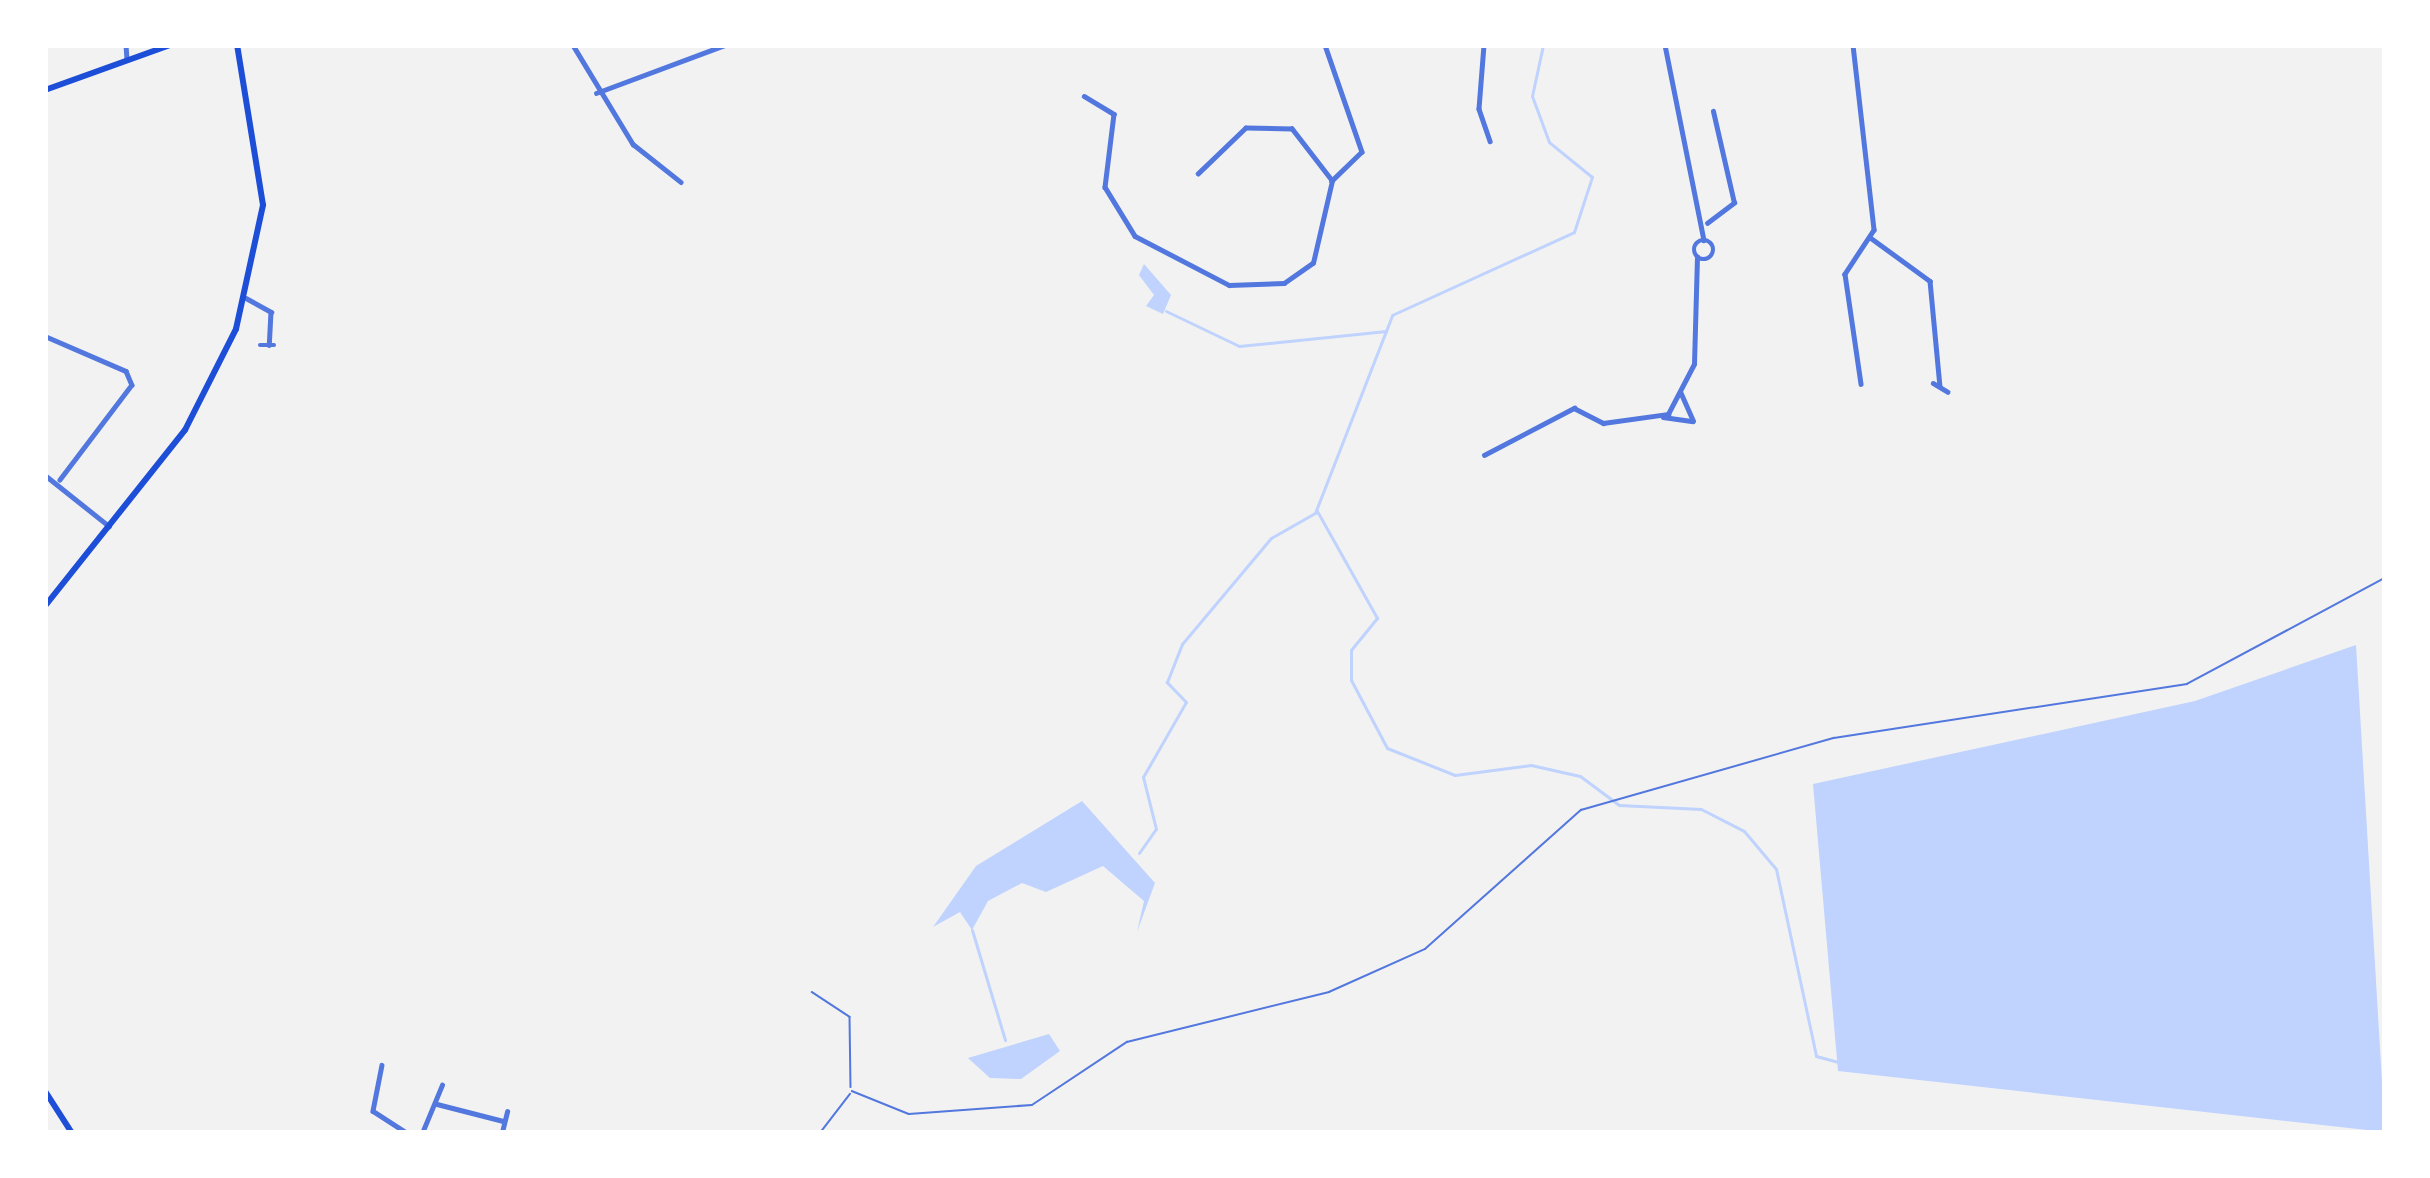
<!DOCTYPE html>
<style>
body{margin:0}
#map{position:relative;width:2430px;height:1178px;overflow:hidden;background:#f2f2f2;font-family:"Open Sans",sans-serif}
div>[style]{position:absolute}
.water>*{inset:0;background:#bfd3fe}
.stream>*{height:3px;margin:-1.5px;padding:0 1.5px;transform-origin:1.5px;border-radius:1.5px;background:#bfd3fe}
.service>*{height:1.5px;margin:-0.75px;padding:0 0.75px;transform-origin:0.75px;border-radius:0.75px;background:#5277de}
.minor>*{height:4.5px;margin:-2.25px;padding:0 2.25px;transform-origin:2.25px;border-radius:2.25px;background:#5277de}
.minor>.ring{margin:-2.25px;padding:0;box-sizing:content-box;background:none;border:4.5px solid #5277de;border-radius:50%}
.primary>*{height:6px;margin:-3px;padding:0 3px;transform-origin:3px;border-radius:3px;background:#1d4ed8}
.trunk>*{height:6px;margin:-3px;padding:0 3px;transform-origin:3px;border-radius:3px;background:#1d4ed8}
span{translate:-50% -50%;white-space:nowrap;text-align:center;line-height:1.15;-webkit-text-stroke:12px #fff;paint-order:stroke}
.frame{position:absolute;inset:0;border:48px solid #fff;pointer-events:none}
</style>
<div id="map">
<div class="water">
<div style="clip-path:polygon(1144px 264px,1171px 295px,1163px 314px,1146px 306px,1154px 295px,1139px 275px)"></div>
<div style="clip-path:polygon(2356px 645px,2385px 1132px,1838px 1071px,1813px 784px,2195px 701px)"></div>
<div style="clip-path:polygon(1082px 801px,1155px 883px,1137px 932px,1144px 901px,1103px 866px,1046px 892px,1022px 883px,988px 901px,972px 930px,960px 912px,933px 927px,976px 866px)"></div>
<div style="clip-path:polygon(1049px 1034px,1060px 1051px,1021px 1079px,990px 1078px,968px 1058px)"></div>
</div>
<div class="stream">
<div style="left:1166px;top:311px;width:81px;rotate:25.6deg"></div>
<div style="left:1239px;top:346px;width:148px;rotate:-5.8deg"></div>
<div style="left:1317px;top:511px;width:123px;rotate:60.7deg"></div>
<div style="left:1377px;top:618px;width:41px;rotate:129.1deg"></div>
<div style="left:1351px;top:650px;width:30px;rotate:90deg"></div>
<div style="left:1351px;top:680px;width:77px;rotate:62.1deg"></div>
<div style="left:1387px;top:748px;width:73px;rotate:21.7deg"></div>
<div style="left:1455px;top:775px;width:77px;rotate:-7.5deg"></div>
<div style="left:1531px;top:765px;width:50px;rotate:12.7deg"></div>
<div style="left:1580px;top:776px;width:49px;rotate:36.6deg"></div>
<div style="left:1619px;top:805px;width:82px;rotate:2.8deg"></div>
<div style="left:1701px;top:809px;width:48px;rotate:27.1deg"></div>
<div style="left:1744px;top:831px;width:50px;rotate:49.9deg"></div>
<div style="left:1776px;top:869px;width:191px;rotate:77.9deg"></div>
<div style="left:1816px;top:1056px;width:23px;rotate:15deg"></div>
<div style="left:1139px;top:853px;width:29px;rotate:-55deg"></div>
<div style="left:1156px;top:829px;width:54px;rotate:-104deg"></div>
<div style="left:1143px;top:777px;width:86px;rotate:-60.2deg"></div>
<div style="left:1186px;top:702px;width:28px;rotate:-134deg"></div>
<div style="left:1167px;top:682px;width:41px;rotate:-68.5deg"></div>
<div style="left:1182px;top:644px;width:138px;rotate:-50deg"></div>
<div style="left:1271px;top:538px;width:51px;rotate:-29.6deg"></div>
<div style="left:1315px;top:513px;width:212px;rotate:-68.7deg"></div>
<div style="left:1392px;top:315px;width:200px;rotate:-24.5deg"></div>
<div style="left:1574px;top:232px;width:58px;rotate:-71.9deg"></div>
<div style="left:1592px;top:177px;width:55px;rotate:-140.9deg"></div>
<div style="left:1549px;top:142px;width:49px;rotate:-110.3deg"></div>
<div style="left:1532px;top:96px;width:52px;rotate:-77.8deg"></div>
<div style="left:972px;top:930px;width:115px;rotate:73.3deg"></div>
</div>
<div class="service">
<div style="left:812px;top:992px;width:45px;rotate:33.3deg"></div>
<div style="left:850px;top:1017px;width:70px;rotate:89.2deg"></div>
<div style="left:852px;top:1091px;width:61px;rotate:22deg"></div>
<div style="left:909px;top:1114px;width:123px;rotate:-4.2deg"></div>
<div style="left:1032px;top:1105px;width:114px;rotate:-33.6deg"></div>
<div style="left:1127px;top:1042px;width:208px;rotate:-13.9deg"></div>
<div style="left:1329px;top:992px;width:105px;rotate:-24.1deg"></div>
<div style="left:1425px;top:949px;width:209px;rotate:-41.7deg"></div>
<div style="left:1581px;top:810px;width:263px;rotate:-15.9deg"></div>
<div style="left:1834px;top:738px;width:357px;rotate:-8.7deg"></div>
<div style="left:2187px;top:684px;width:225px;rotate:-28.2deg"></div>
<div style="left:820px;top:1133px;width:49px;rotate:-52.4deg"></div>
</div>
<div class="minor">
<div style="left:126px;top:45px;width:15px;rotate:86deg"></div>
<div style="left:573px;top:45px;width:116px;rotate:58.8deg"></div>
<div style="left:633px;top:144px;width:61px;rotate:38.4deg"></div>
<div style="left:1325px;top:45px;width:113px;rotate:70.9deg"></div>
<div style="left:1362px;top:152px;width:42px;rotate:136deg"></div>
<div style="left:1484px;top:45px;width:64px;rotate:94.5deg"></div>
<div style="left:1479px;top:109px;width:34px;rotate:71deg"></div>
<div style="left:1665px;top:45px;width:199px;rotate:78.7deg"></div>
<div style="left:1853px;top:45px;width:186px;rotate:83.5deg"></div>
<div style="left:1874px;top:230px;width:53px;rotate:123.4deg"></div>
<div style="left:1845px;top:274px;width:111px;rotate:81.7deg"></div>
<div style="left:596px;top:93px;width:138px;rotate:-20.4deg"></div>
<div style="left:1084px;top:96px;width:35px;rotate:31deg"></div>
<div style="left:1114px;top:114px;width:74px;rotate:97deg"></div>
<div style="left:1105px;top:187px;width:57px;rotate:58.5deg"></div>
<div style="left:1135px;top:236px;width:106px;rotate:27.5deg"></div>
<div style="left:1229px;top:285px;width:55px;rotate:-2.1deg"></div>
<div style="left:1284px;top:283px;width:35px;rotate:-35deg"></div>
<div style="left:1313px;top:263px;width:84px;rotate:-77deg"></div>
<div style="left:1332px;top:181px;width:66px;rotate:-127.6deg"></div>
<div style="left:1292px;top:129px;width:46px;rotate:-178.8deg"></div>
<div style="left:1246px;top:128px;width:66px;rotate:136.2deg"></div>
<div style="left:1707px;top:223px;width:34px;rotate:-37deg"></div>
<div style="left:1734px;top:203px;width:94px;rotate:-102.9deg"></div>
<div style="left:1871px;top:238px;width:73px;rotate:36.1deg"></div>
<div style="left:1930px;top:281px;width:105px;rotate:84.6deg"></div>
<div class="ring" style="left:1694px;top:240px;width:15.5px;height:15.5px"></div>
<div style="left:246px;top:298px;width:29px;rotate:29deg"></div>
<div style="left:271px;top:312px;width:33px;rotate:93deg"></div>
<div style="left:45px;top:336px;width:88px;rotate:23.4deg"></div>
<div style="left:126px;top:371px;width:15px;rotate:67deg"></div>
<div style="left:132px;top:385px;width:119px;rotate:127.2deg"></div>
<div style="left:260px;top:345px;width:14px"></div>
<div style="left:1933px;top:383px;width:17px;rotate:31deg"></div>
<div style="left:1663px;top:417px;width:30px;rotate:8deg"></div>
<div style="left:1693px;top:421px;width:30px;rotate:-114deg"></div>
<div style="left:1484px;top:455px;width:102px;rotate:-27.6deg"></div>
<div style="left:1574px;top:408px;width:33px;rotate:27deg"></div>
<div style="left:1603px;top:423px;width:66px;rotate:-7.9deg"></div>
<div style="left:1668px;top:414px;width:56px;rotate:-62.5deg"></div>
<div style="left:1694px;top:364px;width:107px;rotate:-88.4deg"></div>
<div style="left:45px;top:475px;width:82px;rotate:38.6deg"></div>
<div style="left:382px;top:1065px;width:47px;rotate:101.1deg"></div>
<div style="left:373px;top:1111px;width:40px;rotate:32.9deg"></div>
<div style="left:437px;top:1104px;width:68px;rotate:14.4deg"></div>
<div style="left:502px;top:1132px;width:21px;rotate:-76deg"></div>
<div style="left:422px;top:1133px;width:52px;rotate:-67.4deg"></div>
</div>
<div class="primary">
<div style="left:45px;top:90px;width:133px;rotate:-19.8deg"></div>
</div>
<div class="trunk">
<div style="left:45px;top:606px;width:225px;rotate:-51.5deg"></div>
<div style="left:185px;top:430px;width:113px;rotate:-63.2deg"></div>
<div style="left:236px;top:329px;width:127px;rotate:-77.7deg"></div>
<div style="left:263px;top:205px;width:162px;rotate:-99.2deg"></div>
<div style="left:45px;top:1091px;width:50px;rotate:57.3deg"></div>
</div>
<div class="frame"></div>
</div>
